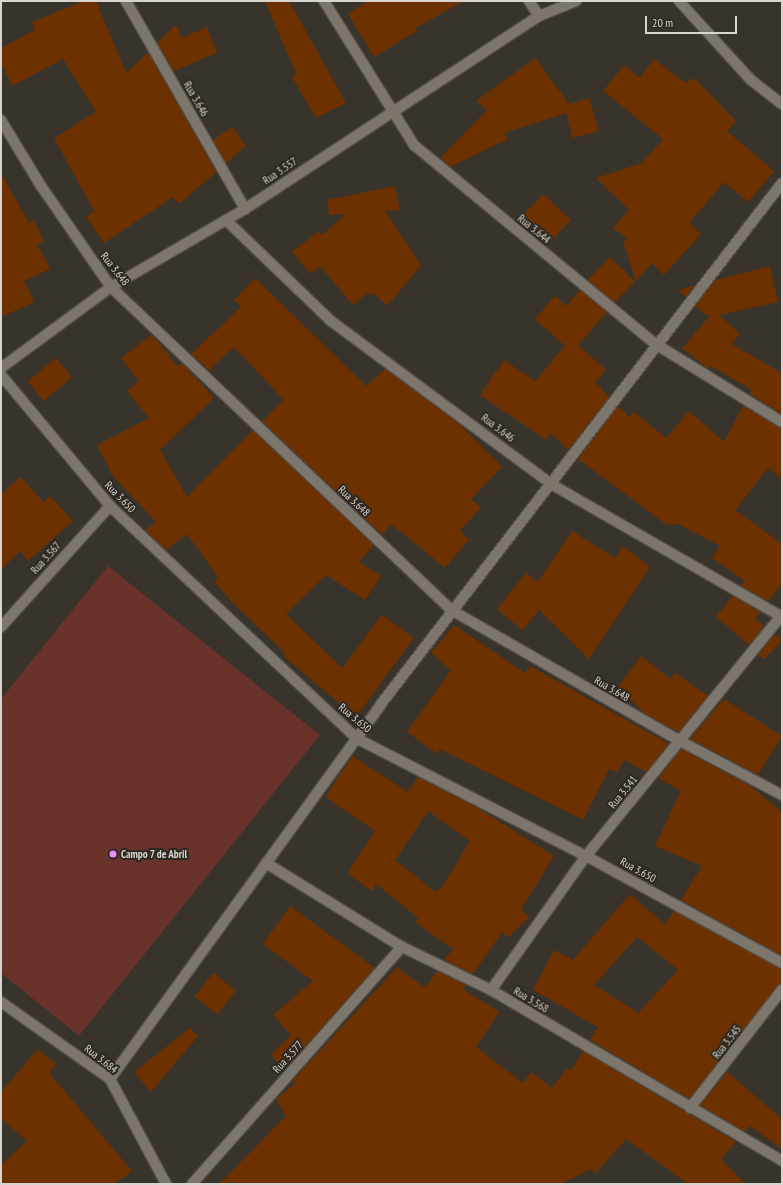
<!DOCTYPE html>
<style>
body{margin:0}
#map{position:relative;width:783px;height:1185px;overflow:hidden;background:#38332b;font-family:"PT Sans Narrow",sans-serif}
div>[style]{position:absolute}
.green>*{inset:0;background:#69322b}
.building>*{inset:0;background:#6d3100;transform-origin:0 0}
.roads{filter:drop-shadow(1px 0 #544e49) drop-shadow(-1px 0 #544e49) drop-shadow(0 1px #544e49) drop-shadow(0 -1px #544e49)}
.street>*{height:10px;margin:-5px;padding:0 5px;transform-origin:5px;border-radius:5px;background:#7c766d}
.dots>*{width:11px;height:11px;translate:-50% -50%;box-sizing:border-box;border:2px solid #2e2922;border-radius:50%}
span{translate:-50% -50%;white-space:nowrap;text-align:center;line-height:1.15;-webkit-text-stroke:4px #2e2922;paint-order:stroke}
.street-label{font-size:11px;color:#d8d5d0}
.poi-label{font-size:11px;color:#d8d5d0;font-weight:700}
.left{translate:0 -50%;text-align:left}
.frame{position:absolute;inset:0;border:2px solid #d8d5d0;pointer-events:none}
.scale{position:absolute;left:645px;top:16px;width:92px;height:18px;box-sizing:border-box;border:2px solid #d8d5d0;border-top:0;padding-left:5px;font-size:12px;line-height:14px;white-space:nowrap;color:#d8d5d0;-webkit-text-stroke:3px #2e2922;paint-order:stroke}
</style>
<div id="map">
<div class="green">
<div style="clip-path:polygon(108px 566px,320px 735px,79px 1036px,1px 973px,1px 699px)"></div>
</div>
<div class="building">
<div style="clip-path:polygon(84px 1px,96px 1px,126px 73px,148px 52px,216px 172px,179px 204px,173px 197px,104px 243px,86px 217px,94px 211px,54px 138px,96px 112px,63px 59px,12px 86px,1px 63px,1px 48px,35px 30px,32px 22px)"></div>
<div style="clip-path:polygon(265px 1px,289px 1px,346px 103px,316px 118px,292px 77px,296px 74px)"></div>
<div style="clip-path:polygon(368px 1px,464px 1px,415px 28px,417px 31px,374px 57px,348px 14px)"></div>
<div style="clip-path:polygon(176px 25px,182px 38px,207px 27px,217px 53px,173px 71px,157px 43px)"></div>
<div style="clip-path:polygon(535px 58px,569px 104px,589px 98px,599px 131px,573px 138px,566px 113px,504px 133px,508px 139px,450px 167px,440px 158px,487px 110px,476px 101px)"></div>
<div style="clip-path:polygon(654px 59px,685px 83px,694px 78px,736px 121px,727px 131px,774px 171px,748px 202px,724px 182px,689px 223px,701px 234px,664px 275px,652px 263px,636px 281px,623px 242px,627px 238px,613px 228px,629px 210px,596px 178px,642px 163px,663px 139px,603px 91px,624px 65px,640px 78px)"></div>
<div style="clip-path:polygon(233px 127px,246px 146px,226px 163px,213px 140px)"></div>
<div style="clip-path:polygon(1px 173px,29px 223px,34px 220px,44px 242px,37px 244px,50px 269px,24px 281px,34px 302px,1px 317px)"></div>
<div style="clip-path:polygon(395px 186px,400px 210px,385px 211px,421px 265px,387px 306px,374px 293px,371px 296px,368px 292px,353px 305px,320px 266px,310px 274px,292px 252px,319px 231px,322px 235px,346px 214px,329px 215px,327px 200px)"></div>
<div style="left:543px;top:194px;width:38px;height:30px;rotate:43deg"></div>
<div style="left:610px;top:257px;width:35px;height:32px;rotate:45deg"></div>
<div style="clip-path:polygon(770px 266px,778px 302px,719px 315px,740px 334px,731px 344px,782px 373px,782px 414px,750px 394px,752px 390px,711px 366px,709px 369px,682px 348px,709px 317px,695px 306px,715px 280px)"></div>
<div style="clip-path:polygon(255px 278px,366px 386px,385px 369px,458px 423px,502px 467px,471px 499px,481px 507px,460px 531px,469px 539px,445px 568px,391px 524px,382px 535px,262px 421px,284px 400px,234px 347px,209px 370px,191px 354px,241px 307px,234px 300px)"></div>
<div style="clip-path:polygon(695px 285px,686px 297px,678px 290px)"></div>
<div style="clip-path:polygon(580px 290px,607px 312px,578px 345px,606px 370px,595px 382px,609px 397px,568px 450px,551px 433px,546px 440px,480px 395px,504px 360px,535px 381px,565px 346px,535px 319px,555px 296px,566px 306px)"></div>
<div style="clip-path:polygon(152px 335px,178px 367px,182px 363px,214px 398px,160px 450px,187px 497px,253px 430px,374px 545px,359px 562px,381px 576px,365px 600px,326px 575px,286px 614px,342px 668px,382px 615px,414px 638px,356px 717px,283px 656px,285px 653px,234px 604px,214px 581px,218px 577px,187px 534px,166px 550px,145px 530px,156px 522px,113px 476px,97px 445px,149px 418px,127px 391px,139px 381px,121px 358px)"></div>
<div style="left:56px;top:358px;width:25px;height:37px;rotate:50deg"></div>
<div style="clip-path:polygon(618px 406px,629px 417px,634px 412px,666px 438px,689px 411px,724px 442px,743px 406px,782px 428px,782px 479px,768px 468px,735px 510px,782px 544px,782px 584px,768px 601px,741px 586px,745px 581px,712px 558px,720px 546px,678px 524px,667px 525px,578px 459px)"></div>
<div style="clip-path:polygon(21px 477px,43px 502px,50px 496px,73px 521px,28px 561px,20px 551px,1px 570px,1px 494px)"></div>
<div style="clip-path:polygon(572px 531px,615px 558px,623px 546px,650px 567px,589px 659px,539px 610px,522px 630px,497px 609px,526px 573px,538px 582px)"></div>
<div style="clip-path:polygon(733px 596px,760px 612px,755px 619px,764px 626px,749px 645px,716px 617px)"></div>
<div style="clip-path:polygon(454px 625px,525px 673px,530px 666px,669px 744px,646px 772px,624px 760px,617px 773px,609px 769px,583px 820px,440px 749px,437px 754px,407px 732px,451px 670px,431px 653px)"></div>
<div style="left:775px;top:634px;width:10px;height:26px;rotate:45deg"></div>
<div style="clip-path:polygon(641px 656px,670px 679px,675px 673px,708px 696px,678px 732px,644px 713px,618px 687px)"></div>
<div style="clip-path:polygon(724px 699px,782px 736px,758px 775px,690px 739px)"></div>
<div style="clip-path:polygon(681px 749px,750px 786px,782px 812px,782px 956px,681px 900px,702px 866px,655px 846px,681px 791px,658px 778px)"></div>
<div style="clip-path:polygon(evenodd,352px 756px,408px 792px,418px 777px,478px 808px,554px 856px,521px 909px,529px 917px,508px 938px,502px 932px,473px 974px,444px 960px,453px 949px,415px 922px,418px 918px,376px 884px,372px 891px,347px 873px,375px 831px,325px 797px,352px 756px,428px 811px,470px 841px,442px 887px,435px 892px,395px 860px,428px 811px)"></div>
<div style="clip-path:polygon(evenodd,630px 894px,665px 925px,674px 911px,782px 969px,782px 984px,689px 1099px,590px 1040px,598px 1027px,533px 990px,554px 950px,573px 960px,630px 894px,637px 937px,678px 970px,638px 1013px,594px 985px,637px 937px)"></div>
<div style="clip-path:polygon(290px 906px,375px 968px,284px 1070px,271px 1055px,291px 1035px,273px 1015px,313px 981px,263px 944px)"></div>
<div style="clip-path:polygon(397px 967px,425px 988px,437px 971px,466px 985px,463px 989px,499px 1012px,476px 1047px,523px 1083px,531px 1072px,552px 1088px,567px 1068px,571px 1071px,583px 1051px,736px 1142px,721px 1159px,745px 1184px,688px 1184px,626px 1139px,596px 1173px,591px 1169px,561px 1184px,219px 1184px,286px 1116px,276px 1099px,295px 1084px,293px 1080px)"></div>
<div style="left:213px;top:973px;width:29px;height:30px;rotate:38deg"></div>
<div style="clip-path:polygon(190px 1028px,198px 1036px,151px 1092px,134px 1072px)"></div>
<div style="clip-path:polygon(38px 1049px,56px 1064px,49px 1073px,132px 1171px,114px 1184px,1px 1184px,1px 1165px,27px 1141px,1px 1119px,1px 1092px)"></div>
<div style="clip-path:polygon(727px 1072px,782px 1119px,782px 1149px,750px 1126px,745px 1132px,700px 1105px)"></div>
</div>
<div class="roads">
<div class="street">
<div style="left:126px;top:1px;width:240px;rotate:60.2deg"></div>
<div style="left:324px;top:1px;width:170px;rotate:58deg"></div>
<div style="left:414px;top:145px;width:315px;rotate:39.5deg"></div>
<div style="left:657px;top:345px;width:147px;rotate:31.6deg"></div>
<div style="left:529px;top:1px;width:18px;rotate:56deg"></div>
<div style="left:679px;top:1px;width:107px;rotate:47.7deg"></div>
<div style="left:751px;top:80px;width:39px;rotate:38deg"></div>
<div style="left:1px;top:120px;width:77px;rotate:58.8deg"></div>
<div style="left:41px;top:186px;width:123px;rotate:55.3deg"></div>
<div style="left:111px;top:287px;width:471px;rotate:43.5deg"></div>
<div style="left:453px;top:611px;width:262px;rotate:29.8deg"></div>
<div style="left:680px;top:741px;width:115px;rotate:27.9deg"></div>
<div style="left:226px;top:220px;width:146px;rotate:43.9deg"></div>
<div style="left:331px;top:321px;width:274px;rotate:36.5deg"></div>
<div style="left:551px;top:484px;width:267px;rotate:29.9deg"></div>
<div style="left:1px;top:368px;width:137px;rotate:-36.4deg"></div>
<div style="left:111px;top:287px;width:155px;rotate:-30.2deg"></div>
<div style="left:245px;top:209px;width:352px;rotate:-33.3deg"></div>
<div style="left:539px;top:16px;width:40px;rotate:-22deg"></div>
<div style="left:1px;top:375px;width:170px;rotate:50.2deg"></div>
<div style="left:110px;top:506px;width:338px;rotate:43.3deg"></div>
<div style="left:356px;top:738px;width:259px;rotate:27.2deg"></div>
<div style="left:586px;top:856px;width:223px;rotate:28.6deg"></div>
<div style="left:1px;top:627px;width:163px;rotate:-48deg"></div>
<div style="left:266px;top:863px;width:160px;rotate:31.7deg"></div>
<div style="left:402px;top:947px;width:99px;rotate:25.8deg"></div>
<div style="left:491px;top:990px;width:338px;rotate:30.4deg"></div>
<div style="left:491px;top:990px;width:164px;rotate:-54.7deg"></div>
<div style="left:586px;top:856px;width:311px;rotate:-50.9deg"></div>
<div style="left:1px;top:1002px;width:133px;rotate:35.2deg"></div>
<div style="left:110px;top:1079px;width:119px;rotate:61.9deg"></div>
<div style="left:110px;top:1079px;width:463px;rotate:-54.1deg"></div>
<div style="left:381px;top:704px;width:657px;rotate:-52.42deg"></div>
<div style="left:690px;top:1108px;width:150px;rotate:-52.1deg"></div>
<div style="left:192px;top:1184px;width:317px;rotate:-48.5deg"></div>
</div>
</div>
<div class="dots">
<div style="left:113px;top:854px;background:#ee8cf9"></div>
</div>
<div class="street-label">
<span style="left:196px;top:99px;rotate:60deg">Rua 3.646</span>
<span style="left:280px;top:171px;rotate:-34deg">Rua 3.557</span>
<span style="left:534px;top:229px;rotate:39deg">Rua 3.644</span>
<span style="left:115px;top:269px;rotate:52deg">Rua 3.648</span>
<span style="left:498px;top:428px;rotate:37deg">Rua 3.646</span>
<span style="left:120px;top:497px;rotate:46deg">Rua 3.650</span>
<span style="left:354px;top:501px;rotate:43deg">Rua 3.648</span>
<span style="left:46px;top:558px;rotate:-48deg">Rua 3.567</span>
<span style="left:612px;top:689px;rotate:30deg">Rua 3.648</span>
<span style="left:355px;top:718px;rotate:40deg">Rua 3.650</span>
<span style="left:623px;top:792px;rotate:-51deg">Rua 3.541</span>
<span style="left:638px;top:870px;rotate:29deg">Rua 3.650</span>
<span style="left:531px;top:1000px;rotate:31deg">Rua 3.568</span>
<span style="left:727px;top:1042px;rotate:-52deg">Rua 3.545</span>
<span style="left:288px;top:1057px;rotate:-48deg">Rua 3.577</span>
<span style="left:101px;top:1059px;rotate:38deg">Rua 3.684</span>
</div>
<div class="poi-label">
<span class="left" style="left:121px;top:854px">Campo 7 de Abril</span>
</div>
<div class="frame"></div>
<div class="scale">20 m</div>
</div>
